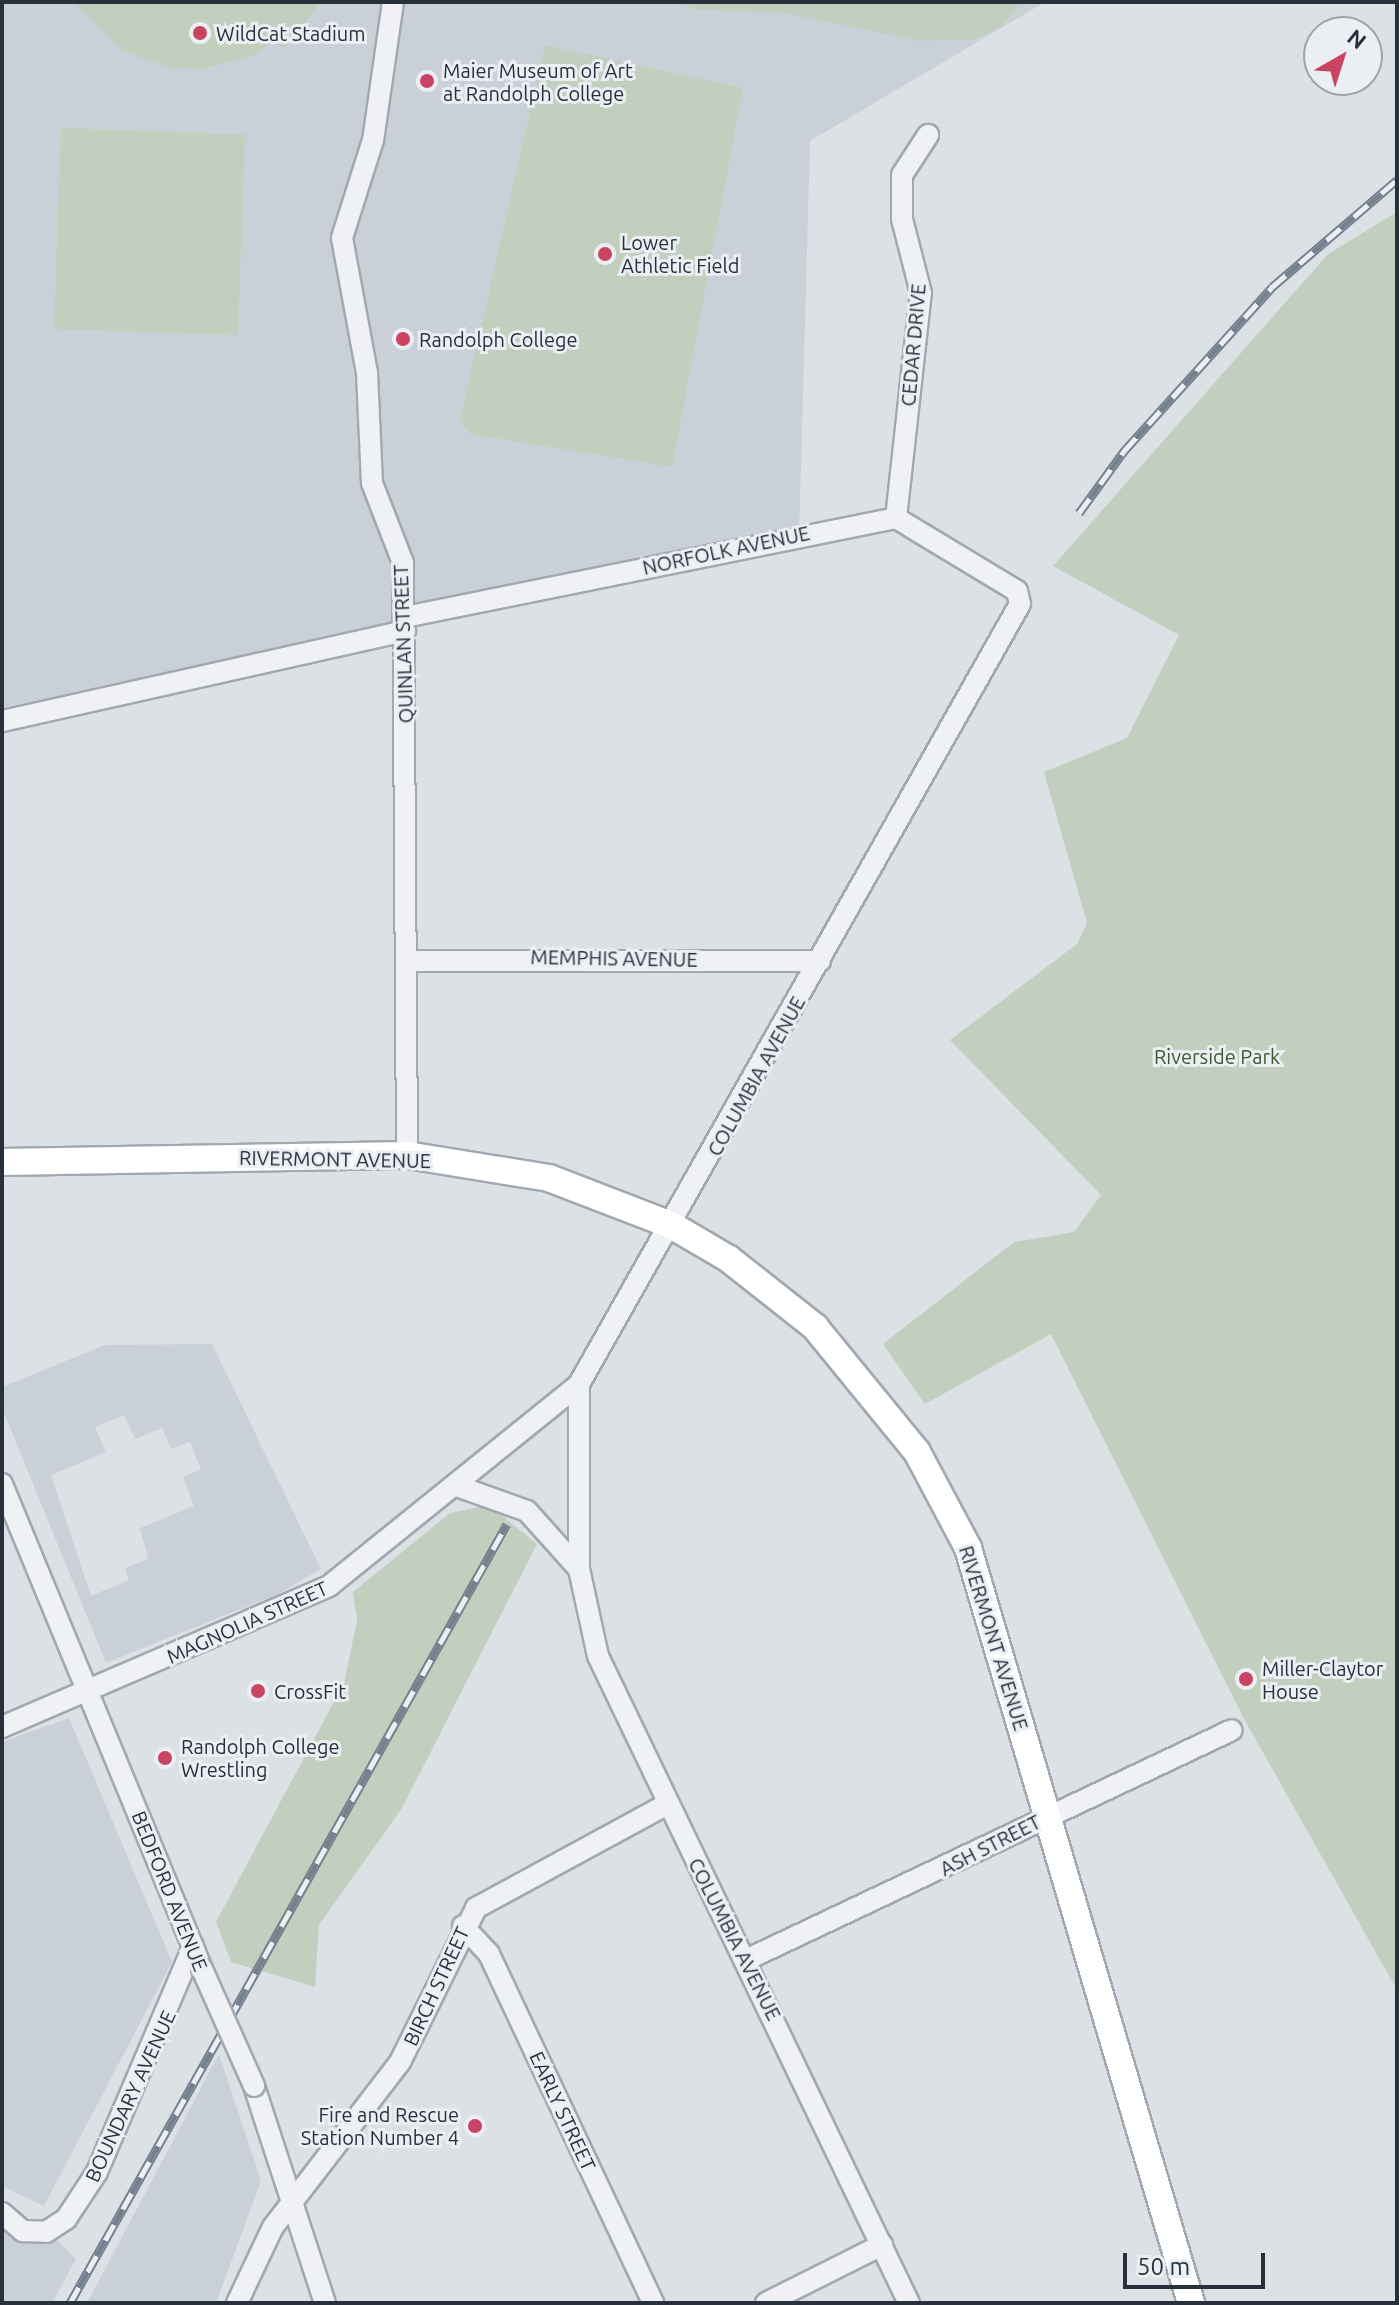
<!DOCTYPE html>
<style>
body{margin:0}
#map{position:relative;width:1399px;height:2305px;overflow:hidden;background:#dce1e6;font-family:Ubuntu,sans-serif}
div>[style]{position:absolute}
.built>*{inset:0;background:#cad0d7}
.green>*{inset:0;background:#c3cfbe;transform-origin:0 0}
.roads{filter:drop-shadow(2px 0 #a2a8af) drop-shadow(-2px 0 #a2a8af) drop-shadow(0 2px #a2a8af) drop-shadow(0 -2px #a2a8af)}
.minor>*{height:20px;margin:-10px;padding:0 10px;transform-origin:10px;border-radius:10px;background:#eff1f4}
.major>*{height:26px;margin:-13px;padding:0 13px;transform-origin:13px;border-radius:13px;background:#fff}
.rail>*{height:9px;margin-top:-4.5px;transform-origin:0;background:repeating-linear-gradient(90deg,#ebeff4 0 18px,#76818f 0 36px);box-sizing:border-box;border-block:2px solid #76818f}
.bridges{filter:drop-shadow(2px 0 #a2a8af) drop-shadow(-2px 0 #a2a8af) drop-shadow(0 2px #a2a8af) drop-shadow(0 -2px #a2a8af)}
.minor-bridge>*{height:20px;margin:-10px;padding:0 10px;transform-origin:10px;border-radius:10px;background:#eff1f4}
.dots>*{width:22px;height:22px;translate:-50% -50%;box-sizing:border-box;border:4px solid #ebeff4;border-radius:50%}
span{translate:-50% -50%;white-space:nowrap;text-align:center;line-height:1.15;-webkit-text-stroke:6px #ebeff4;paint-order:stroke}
.poi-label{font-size:20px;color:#27303b}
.left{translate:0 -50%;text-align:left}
.right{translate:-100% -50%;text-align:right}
.street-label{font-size:20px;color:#27303b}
.park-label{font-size:20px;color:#3e5734}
.frame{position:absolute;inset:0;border:4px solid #27303b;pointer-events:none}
.north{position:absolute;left:1303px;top:16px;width:80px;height:80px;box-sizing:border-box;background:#ebeff4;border:2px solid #9da3aa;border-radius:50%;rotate:39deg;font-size:22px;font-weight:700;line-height:32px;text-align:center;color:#27303b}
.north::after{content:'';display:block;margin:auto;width:28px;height:36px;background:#c84462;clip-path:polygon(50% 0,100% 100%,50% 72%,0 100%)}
.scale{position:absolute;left:1123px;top:2253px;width:142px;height:36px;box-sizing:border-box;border:4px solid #27303b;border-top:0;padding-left:10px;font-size:24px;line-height:28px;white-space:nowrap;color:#27303b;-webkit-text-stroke:6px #ebeff4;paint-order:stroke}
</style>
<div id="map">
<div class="built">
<div style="clip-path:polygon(2px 2px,1045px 2px,810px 141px,799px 537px,2px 708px)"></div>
<div style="clip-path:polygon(evenodd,212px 1344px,321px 1569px,278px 1594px,106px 1663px,2px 1408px,2px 1387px,105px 1345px,212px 1344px,124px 1415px,135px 1439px,162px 1428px,171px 1449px,190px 1442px,201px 1469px,183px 1477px,194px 1506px,140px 1528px,148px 1559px,125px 1568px,129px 1580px,91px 1596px,51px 1475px,106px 1452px,95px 1427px,124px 1415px)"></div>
<div style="clip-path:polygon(69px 1718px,172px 1962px,44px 2206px,2px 2186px,2px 1742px)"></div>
<div style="clip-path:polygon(219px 2054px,261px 2181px,216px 2303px,87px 2303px)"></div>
<div style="clip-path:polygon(2px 2226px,11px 2239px,58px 2241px,76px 2259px,52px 2303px,2px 2303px)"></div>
</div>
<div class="green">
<div style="clip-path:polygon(74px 2px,321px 2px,284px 49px,274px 41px,250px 57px,201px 69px,169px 68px,121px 50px)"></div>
<div style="clip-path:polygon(678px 2px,1021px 2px,1001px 27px,975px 39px,918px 41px,785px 13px,700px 10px)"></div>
<div style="clip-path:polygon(545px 45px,743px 88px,672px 467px,470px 434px,460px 420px)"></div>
<div style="left:61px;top:128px;width:184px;height:201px;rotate:2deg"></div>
<div style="clip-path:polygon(1397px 212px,1397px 1990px,1243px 1717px,1051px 1334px,925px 1404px,883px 1344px,1014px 1242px,1074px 1232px,1101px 1195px,950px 1040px,1077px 944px,1087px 923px,1044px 772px,1127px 738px,1179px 635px,1053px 566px,1328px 254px)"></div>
<div style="clip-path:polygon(489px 1505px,537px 1544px,402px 1808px,319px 1925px,315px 1987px,231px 1962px,216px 1922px,344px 1683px,357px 1620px,353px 1592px,450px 1513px)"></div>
</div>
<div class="roads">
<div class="minor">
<div style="left:393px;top:2px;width:139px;rotate:98.2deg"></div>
<div style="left:373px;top:140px;width:103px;rotate:107.6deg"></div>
<div style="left:342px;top:238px;width:137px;rotate:79.5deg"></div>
<div style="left:367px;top:373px;width:110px;rotate:87.4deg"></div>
<div style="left:372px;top:483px;width:86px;rotate:68.8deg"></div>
<div style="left:403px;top:563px;width:592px;rotate:89.61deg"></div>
<div style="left:896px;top:518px;width:226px;rotate:-83.7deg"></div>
<div style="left:921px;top:293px;width:76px;rotate:-104.4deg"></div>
<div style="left:902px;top:219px;width:44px;rotate:-90deg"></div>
<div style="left:902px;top:175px;width:48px;rotate:-57deg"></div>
<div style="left:405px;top:617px;width:501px;rotate:-11.4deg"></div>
<div style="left:896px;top:518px;width:141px;rotate:31.1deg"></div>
<div style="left:1017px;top:591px;width:13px;rotate:77deg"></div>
<div style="left:1020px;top:604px;width:896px;rotate:119.48deg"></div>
<div style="left:579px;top:1384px;width:185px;rotate:90deg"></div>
<div style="left:579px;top:1569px;width:89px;rotate:77.7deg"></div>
<div style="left:598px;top:1656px;width:718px;rotate:64.33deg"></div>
<div style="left:2px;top:721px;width:413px;rotate:-12.6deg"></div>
<div style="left:407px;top:961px;width:413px"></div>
<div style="left:2px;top:1484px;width:525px;rotate:67.59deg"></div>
<div style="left:457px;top:1486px;width:74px;rotate:19.7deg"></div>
<div style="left:527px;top:1511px;width:78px;rotate:48.1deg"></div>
<div style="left:2px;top:1727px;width:356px;rotate:-23.3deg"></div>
<div style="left:329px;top:1586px;width:321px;rotate:-38.9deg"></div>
<div style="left:463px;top:1926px;width:38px;rotate:47deg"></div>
<div style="left:489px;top:1954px;width:386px;rotate:64.8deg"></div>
<div style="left:748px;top:1959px;width:535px;rotate:-25.32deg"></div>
<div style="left:254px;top:2086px;width:228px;rotate:71.9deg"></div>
<div style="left:2px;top:2213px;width:28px;rotate:41deg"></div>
<div style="left:23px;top:2231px;width:23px;rotate:2deg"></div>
<div style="left:46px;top:2232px;width:24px;rotate:-33deg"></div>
<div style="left:66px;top:2219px;width:56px;rotate:-56.6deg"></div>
<div style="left:97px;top:2172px;width:245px;rotate:-66.9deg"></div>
<div style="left:237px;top:2303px;width:84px;rotate:-64.7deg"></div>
<div style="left:273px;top:2227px;width:208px;rotate:-52.4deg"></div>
<div style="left:400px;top:2062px;width:172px;rotate:-63.7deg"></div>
<div style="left:476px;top:1908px;width:216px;rotate:-28.5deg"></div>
<div style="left:766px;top:2303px;width:130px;rotate:-26.6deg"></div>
</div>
<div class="major">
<div style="left:2px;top:1162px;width:405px;rotate:-1deg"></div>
<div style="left:407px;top:1155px;width:144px;rotate:9.2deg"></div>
<div style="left:549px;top:1178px;width:131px;rotate:21.1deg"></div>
<div style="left:671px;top:1225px;width:67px;rotate:30.4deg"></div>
<div style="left:729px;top:1259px;width:110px;rotate:38.3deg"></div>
<div style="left:815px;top:1327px;width:161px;rotate:50.8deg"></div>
<div style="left:917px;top:1452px;width:109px;rotate:62deg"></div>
<div style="left:968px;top:1548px;width:787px;rotate:73.54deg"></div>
</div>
</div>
<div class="rail">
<div style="left:1079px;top:513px;width:77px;rotate:-54deg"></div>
<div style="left:1124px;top:451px;width:221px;rotate:-47.9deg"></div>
<div style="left:1272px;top:287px;width:165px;rotate:-40.6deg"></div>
<div style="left:70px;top:2303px;width:893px;rotate:-60.71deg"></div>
</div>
<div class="bridges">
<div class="minor-bridge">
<div style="left:202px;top:1969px;width:128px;rotate:66deg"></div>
</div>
</div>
<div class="dots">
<div style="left:200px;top:33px;background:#c84462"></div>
<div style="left:427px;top:81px;background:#c84462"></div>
<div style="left:605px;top:254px;background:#c84462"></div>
<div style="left:403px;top:339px;background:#c84462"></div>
<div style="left:1246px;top:1679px;background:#c84462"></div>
<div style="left:258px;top:1691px;background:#c84462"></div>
<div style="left:165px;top:1758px;background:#c84462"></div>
<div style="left:475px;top:2126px;background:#c84462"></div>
</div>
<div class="poi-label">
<span class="left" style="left:216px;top:33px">WildCat Stadium</span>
<span class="left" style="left:443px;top:82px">Maier Museum of Art<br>at Randolph College</span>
<span class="left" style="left:621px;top:254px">Lower<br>Athletic Field</span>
<span class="left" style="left:419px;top:339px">Randolph College</span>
<span class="left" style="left:1262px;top:1680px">Miller-Claytor<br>House</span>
<span class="left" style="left:274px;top:1691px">CrossFit</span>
<span class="left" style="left:181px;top:1758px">Randolph College<br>Wrestling</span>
<span class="right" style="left:459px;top:2126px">Fire and Rescue<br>Station Number 4</span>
</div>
<div class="street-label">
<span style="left:913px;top:345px;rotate:-85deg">CEDAR DRIVE</span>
<span style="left:726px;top:550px;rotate:-12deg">NORFOLK AVENUE</span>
<span style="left:403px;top:644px;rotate:-92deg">QUINLAN STREET</span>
<span style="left:614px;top:958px;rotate:1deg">MEMPHIS AVENUE</span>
<span style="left:756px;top:1076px;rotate:-61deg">COLUMBIA AVENUE</span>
<span style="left:335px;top:1159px;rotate:1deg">RIVERMONT AVENUE</span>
<span style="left:247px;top:1622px;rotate:-24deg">MAGNOLIA STREET</span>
<span style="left:994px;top:1638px;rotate:73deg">RIVERMONT AVENUE</span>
<span style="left:990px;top:1845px;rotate:-27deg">ASH STREET</span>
<span style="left:170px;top:1891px;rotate:68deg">BEDFORD AVENUE</span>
<span style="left:735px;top:1939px;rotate:63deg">COLUMBIA AVENUE</span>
<span style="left:436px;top:1986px;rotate:-65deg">BIRCH STREET</span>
<span style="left:130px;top:2096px;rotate:-65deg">BOUNDARY AVENUE</span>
<span style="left:563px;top:2111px;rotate:65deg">EARLY STREET</span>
</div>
<div class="park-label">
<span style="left:1217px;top:1056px">Riverside Park</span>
</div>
<div class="frame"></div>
<div class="north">N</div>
<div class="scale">50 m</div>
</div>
